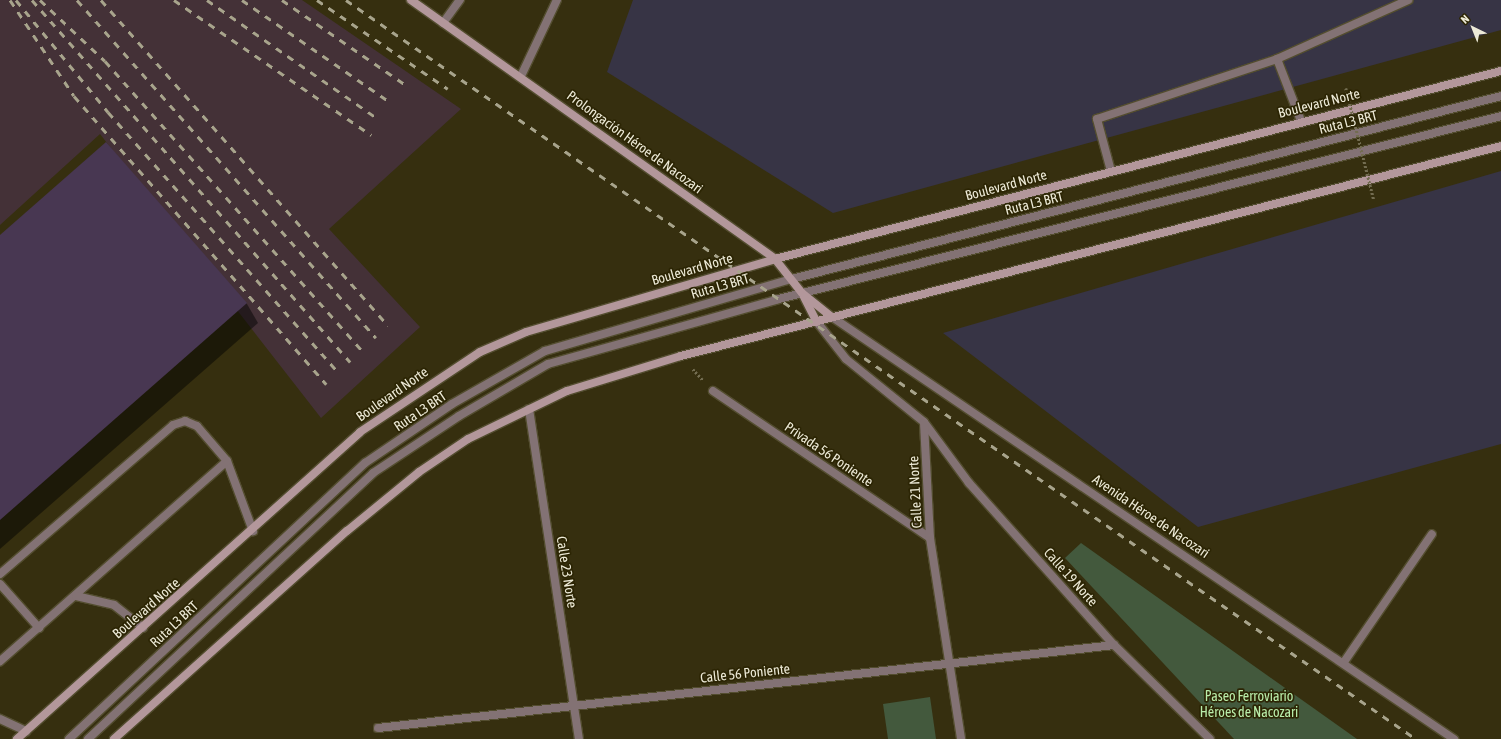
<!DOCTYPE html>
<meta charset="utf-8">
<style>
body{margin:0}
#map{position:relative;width:1501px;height:739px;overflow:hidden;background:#362f0f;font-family:"Asap Condensed",sans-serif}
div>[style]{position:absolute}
.commercial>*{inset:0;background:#373445}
.industrial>*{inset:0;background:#443137}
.green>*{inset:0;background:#43593d}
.shadow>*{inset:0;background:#0007}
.building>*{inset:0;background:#483752}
.path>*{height:2.5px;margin-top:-1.25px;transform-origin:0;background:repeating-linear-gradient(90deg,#736d51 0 2px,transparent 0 4px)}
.roads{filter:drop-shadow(1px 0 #534d2f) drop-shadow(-1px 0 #534d2f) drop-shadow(0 1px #534d2f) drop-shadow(0 -1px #534d2f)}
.lane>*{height:8px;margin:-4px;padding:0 4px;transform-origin:4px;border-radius:4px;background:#837274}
.street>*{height:8px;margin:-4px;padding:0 4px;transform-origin:4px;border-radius:4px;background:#837274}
.secondary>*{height:8px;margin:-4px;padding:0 4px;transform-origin:4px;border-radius:4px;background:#b3979b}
.rail>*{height:3px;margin-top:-1.5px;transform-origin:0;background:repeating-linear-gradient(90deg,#a8a48c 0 7px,transparent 0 14px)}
.path-bridge>*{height:2.5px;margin-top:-1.25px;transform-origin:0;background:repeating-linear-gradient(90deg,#736d51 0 2px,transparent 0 4px)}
span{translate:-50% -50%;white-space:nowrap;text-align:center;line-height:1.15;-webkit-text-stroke:3.5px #2c2504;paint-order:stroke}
.street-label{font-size:14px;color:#edead7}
.park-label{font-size:14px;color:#b9edaa}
.north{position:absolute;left:1453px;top:8px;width:40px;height:40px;-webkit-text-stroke:3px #2c2504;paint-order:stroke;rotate:317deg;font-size:11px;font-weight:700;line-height:16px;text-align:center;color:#edead7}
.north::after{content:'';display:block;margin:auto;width:14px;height:18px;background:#edead7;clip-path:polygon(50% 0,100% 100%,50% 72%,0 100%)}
</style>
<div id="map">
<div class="commercial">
<div style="clip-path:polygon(633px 0,1501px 0,1501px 30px,833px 213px,607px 72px)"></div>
<div style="clip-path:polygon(1501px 171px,1501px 444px,1198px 527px,943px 333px)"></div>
</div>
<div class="industrial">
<div style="clip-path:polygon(0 0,302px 0,461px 109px,329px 229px,420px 327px,321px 418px,100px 134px,0 225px)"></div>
</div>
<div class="green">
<div style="clip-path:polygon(1081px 543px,1357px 739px,1234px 739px,1065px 558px)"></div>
<div style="clip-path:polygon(930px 697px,936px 739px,888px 739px,883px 704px)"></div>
</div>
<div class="shadow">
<div style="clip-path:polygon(106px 143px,247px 304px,258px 323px,0 549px,0 236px)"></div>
</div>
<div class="building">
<div style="clip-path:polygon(106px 142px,247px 303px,0 520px,0 235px)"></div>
</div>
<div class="path">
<div style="left:693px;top:369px;width:15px;rotate:48deg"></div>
</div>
<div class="roads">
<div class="lane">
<div style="left:443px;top:23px;width:29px;rotate:-54deg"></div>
<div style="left:1277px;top:59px;width:66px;rotate:68.8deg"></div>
<div style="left:521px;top:76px;width:84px;rotate:-64.7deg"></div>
<div style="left:1111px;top:171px;width:54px;rotate:-105.1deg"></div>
<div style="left:1097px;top:119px;width:190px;rotate:-18.4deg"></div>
<div style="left:1277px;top:59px;width:144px;rotate:-24.2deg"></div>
<div style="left:227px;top:461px;width:75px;rotate:69.6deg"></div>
<div style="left:0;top:574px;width:228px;rotate:-40.7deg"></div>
<div style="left:173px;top:425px;width:13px;rotate:-18deg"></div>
<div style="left:185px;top:421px;width:13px;rotate:23deg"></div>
<div style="left:197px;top:426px;width:46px;rotate:49.4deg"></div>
<div style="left:227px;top:461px;width:303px;rotate:138.6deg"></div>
<div style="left:0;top:584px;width:59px;rotate:48.4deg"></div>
<div style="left:76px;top:596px;width:39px;rotate:13deg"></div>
<div style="left:114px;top:605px;width:37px;rotate:38deg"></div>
<div style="left:1114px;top:645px;width:134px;rotate:44.4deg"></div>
<div style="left:1344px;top:662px;width:155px;rotate:-55.5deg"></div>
<div style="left:0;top:719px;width:29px;rotate:25deg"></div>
<div style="left:69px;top:739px;width:405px;rotate:-43deg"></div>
<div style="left:365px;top:463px;width:105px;rotate:-34.1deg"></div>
<div style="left:452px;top:404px;width:107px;rotate:-29.7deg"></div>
<div style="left:545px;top:351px;width:257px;rotate:-16.3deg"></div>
<div style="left:792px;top:279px;width:732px;rotate:-14.47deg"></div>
<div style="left:88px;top:739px;width:390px;rotate:-43deg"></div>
<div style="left:373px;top:473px;width:103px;rotate:-33.5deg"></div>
<div style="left:459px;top:416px;width:103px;rotate:-30.3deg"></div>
<div style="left:548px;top:364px;width:240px;rotate:-15.7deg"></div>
<div style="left:779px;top:299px;width:745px;rotate:-14.22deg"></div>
</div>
<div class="street">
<div style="left:832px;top:317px;width:752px;rotate:34.16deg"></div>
<div style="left:817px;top:322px;width:47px;rotate:51.9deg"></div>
<div style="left:846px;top:359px;width:100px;rotate:38.9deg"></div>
<div style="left:924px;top:422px;width:76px;rotate:53.6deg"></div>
<div style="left:969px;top:483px;width:217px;rotate:48.2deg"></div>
<div style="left:713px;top:391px;width:262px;rotate:34.1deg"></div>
<div style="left:529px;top:409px;width:334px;rotate:81.4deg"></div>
<div style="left:924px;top:423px;width:115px;rotate:87deg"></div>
<div style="left:930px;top:538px;width:203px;rotate:81.2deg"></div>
<div style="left:378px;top:728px;width:741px;rotate:-6.43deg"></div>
</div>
<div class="secondary">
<div style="left:411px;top:0;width:447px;rotate:35.4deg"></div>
<div style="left:775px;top:259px;width:43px;rotate:51.5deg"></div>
<div style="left:802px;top:293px;width:38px;rotate:39deg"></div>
<div style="left:804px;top:297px;width:28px;rotate:63deg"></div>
<div style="left:17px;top:739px;width:460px;rotate:-41.8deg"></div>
<div style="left:360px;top:432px;width:144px;rotate:-33.7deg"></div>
<div style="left:480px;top:352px;width:50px;rotate:-23.5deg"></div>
<div style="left:526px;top:332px;width:259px;rotate:-16.3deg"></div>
<div style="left:775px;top:259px;width:750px;rotate:-14.52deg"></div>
<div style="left:114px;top:739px;width:312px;rotate:-41.8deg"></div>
<div style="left:347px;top:531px;width:93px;rotate:-39.3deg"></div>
<div style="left:419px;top:472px;width:59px;rotate:-34deg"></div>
<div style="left:468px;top:439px;width:110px;rotate:-25.9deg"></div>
<div style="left:567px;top:391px;width:119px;rotate:-17.1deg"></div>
<div style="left:681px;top:356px;width:846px;rotate:-14.36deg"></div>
</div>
</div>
<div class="rail">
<div style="left:10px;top:0;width:115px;rotate:56.3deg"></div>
<div style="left:74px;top:96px;width:383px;rotate:48.8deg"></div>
<div style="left:16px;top:0;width:145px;rotate:50.6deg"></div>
<div style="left:108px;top:112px;width:347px;rotate:48.5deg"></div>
<div style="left:32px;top:0;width:482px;rotate:48.7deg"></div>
<div style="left:40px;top:0;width:89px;rotate:43.2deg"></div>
<div style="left:105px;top:61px;width:387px;rotate:48.4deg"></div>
<div style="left:77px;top:0;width:451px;rotate:48.5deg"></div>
<div style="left:101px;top:0;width:434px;rotate:48.6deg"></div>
<div style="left:174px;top:0;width:239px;rotate:34.4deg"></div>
<div style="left:207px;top:0;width:207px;rotate:34.8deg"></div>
<div style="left:242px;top:0;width:180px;rotate:34.6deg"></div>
<div style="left:282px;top:0;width:148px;rotate:34.5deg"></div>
<div style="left:317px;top:0;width:158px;rotate:34.2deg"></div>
<div style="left:346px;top:0;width:1300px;rotate:34.63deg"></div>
</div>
<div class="path-bridge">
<div style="left:1346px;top:88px;width:115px;rotate:76deg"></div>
</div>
<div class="street-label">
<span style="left:1319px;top:103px;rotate:-14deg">Boulevard Norte</span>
<span style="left:1348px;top:122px;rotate:-14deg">Ruta L3 BRT</span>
<span style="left:635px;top:142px;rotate:36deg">Prolongación Héroe de Nacozari</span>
<span style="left:1006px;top:185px;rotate:-15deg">Boulevard Norte</span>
<span style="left:1034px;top:203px;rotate:-14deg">Ruta L3 BRT</span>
<span style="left:692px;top:269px;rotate:-16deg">Boulevard Norte</span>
<span style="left:720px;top:286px;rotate:-16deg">Ruta L3 BRT</span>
<span style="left:392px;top:394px;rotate:-35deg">Boulevard Norte</span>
<span style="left:420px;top:411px;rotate:-34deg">Ruta L3 BRT</span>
<span style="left:829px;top:454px;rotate:34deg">Privada 56 Poniente</span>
<span style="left:915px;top:492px;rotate:-93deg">Calle 21 Norte</span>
<span style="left:1151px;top:516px;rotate:34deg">Avenida Héroe de Nacozari</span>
<span style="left:567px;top:572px;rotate:81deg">Calle 23 Norte</span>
<span style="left:1071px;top:577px;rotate:48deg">Calle 19 Norte</span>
<span style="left:146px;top:608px;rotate:-41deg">Boulevard Norte</span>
<span style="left:174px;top:624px;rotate:-43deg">Ruta L3 BRT</span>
<span style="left:745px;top:673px;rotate:-6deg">Calle 56 Poniente</span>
</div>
<div class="park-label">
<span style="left:1249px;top:704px">Paseo Ferroviario<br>Héroes de Nacozari</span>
</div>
<div class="north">N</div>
</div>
